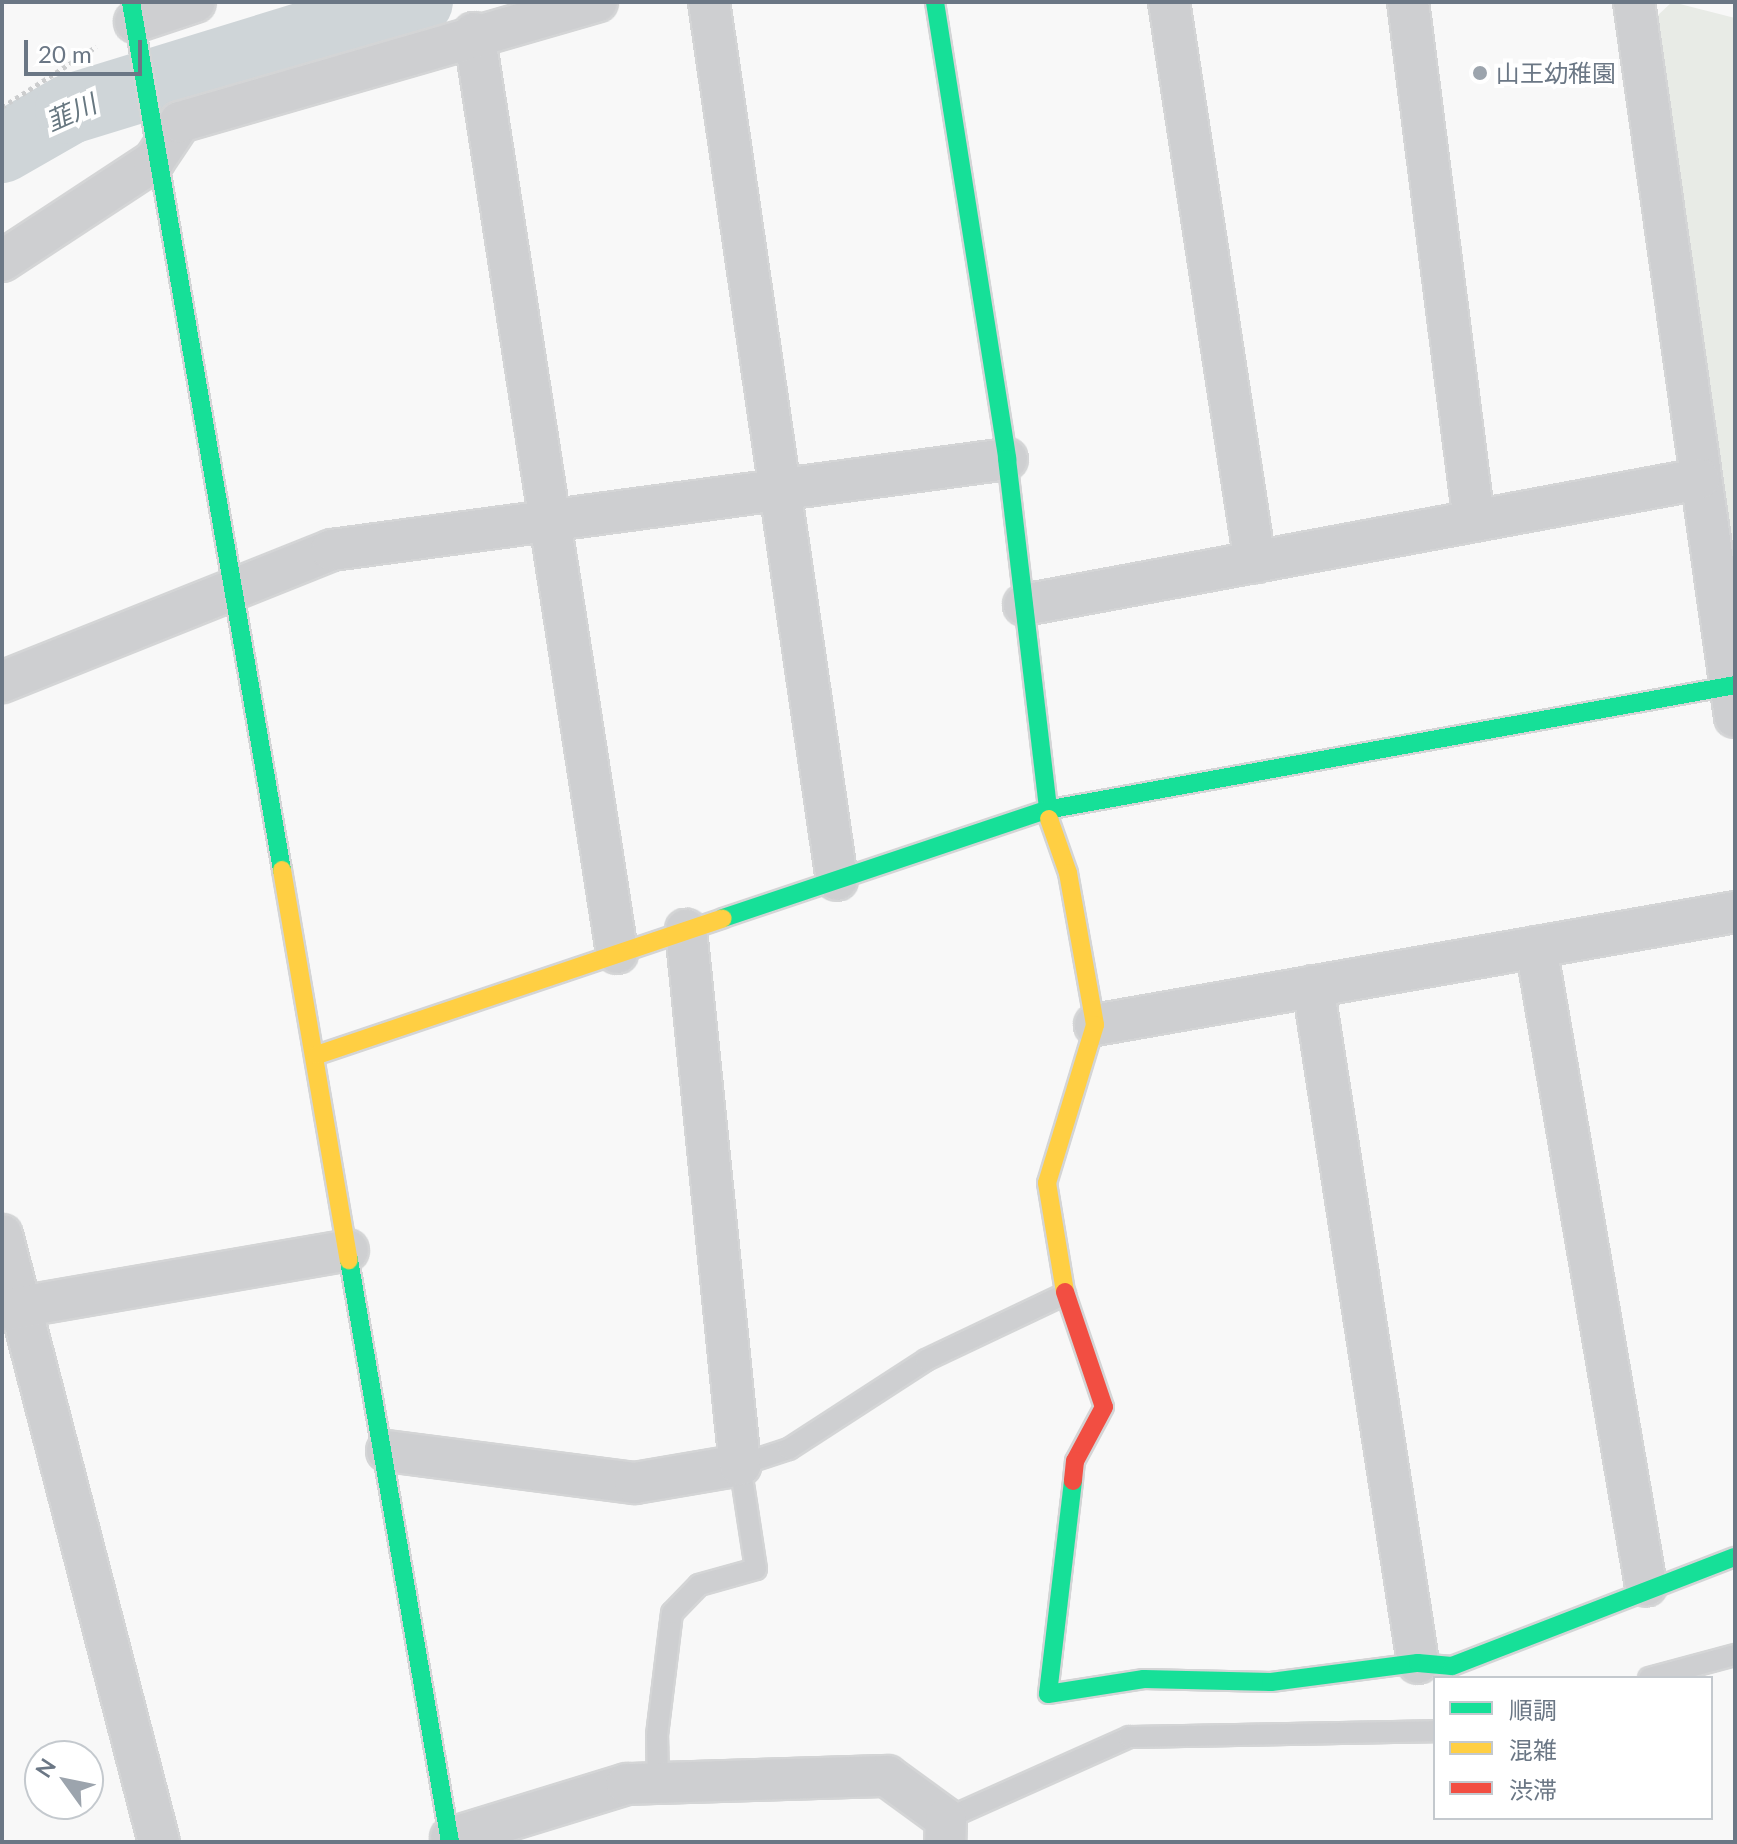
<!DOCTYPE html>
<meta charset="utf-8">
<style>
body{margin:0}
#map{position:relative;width:1737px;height:1844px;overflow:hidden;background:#f8f8f8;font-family:Lato,"Noto Sans JP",sans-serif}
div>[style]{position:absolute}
.green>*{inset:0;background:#e8ebe6}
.river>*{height:70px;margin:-35px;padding:0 35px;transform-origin:35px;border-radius:35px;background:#cfd5d8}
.path>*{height:5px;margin-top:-2.5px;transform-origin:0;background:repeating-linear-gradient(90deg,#cccdce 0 4px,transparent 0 8px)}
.roads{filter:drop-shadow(2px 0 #d4d5d6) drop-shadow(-2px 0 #d4d5d6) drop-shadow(0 2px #d4d5d6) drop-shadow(0 -2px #d4d5d6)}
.lane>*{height:20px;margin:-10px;padding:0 10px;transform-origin:10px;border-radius:10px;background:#cecfd1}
.street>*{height:40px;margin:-20px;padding:0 20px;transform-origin:20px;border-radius:20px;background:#cecfd1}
.fast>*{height:18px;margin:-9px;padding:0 9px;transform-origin:9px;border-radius:9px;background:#16e098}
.slow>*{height:18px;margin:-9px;padding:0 9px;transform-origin:9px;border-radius:9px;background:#ffcf43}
.jam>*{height:18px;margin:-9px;padding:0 9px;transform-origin:9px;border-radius:9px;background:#f24e42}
.dots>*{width:22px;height:22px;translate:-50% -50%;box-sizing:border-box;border:4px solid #fff;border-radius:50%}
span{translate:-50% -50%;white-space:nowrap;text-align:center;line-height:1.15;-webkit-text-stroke:8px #fff;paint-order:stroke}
.poi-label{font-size:24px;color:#6b7785}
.left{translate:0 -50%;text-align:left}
.water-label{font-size:26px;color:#677780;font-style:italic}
.frame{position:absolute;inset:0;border:4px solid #6b7785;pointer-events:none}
.legend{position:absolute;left:1433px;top:1676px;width:280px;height:144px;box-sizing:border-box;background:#fff;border:2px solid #c4c9ce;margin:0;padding:10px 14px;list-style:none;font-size:24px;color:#6b7785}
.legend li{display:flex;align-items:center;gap:16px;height:40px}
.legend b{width:40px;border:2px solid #c4c9ce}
.north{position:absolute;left:24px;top:1740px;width:80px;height:80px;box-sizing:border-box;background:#fff;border:2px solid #c4c9ce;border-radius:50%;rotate:303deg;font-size:22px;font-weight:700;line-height:32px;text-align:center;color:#6b7785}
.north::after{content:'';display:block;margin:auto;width:28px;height:36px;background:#9ca4ad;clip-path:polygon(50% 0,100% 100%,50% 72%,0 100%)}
.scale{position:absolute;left:24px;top:40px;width:118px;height:36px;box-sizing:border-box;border:4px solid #6b7785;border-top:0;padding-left:10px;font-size:24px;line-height:28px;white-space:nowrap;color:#6b7785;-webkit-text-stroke:6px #fff;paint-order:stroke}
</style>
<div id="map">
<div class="green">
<div style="clip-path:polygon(1672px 2px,1735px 18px,1735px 559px,1657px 16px)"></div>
</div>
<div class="river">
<div style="left:2px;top:148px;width:78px;rotate:-29.8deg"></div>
<div style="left:70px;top:109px;width:364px;rotate:-17.1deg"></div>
</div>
<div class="path">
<div style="left:2px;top:107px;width:112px;rotate:-32.6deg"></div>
</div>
<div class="roads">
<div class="lane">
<div style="left:1649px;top:1678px;width:89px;rotate:-15deg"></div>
<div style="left:658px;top:1785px;width:50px;rotate:-91.1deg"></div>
<div style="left:657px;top:1735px;width:123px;rotate:-83deg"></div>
<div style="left:672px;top:1613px;width:39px;rotate:-46deg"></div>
<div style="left:699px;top:1585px;width:59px;rotate:-15.7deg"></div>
<div style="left:756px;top:1569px;width:105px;rotate:-98.7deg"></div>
<div style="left:740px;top:1465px;width:52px;rotate:-18.1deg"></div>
<div style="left:789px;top:1449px;width:163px;rotate:-33deg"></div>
<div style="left:926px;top:1360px;width:154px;rotate:-25.4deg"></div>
<div style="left:946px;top:1819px;width:201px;rotate:-24.1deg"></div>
<div style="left:1129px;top:1737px;width:306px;rotate:-1.1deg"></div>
</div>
<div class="street">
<div style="left:709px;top:2px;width:887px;rotate:81.71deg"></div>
<div style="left:1169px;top:2px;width:567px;rotate:81.27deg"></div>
<div style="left:1408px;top:2px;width:523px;rotate:82.75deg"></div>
<div style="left:1634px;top:2px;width:722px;rotate:81.96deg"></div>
<div style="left:135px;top:22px;width:63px;rotate:-18.4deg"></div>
<div style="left:474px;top:33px;width:931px;rotate:81.16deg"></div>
<div style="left:2px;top:261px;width:182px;rotate:-33.3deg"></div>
<div style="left:154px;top:161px;width:47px;rotate:-56.3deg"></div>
<div style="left:180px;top:122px;width:434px;rotate:-16.1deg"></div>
<div style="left:1024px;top:605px;width:687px;rotate:-10.57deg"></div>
<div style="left:2px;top:682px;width:355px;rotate:-21.8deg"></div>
<div style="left:332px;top:550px;width:681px;rotate:-7.68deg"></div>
<div style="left:1536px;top:947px;width:648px;rotate:80.23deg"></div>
<div style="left:1313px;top:986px;width:685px;rotate:81.18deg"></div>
<div style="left:1095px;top:1025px;width:650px;rotate:-10.01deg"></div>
<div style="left:2px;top:1235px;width:627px;rotate:75.5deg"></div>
<div style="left:2px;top:1310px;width:351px;rotate:-9.8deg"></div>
<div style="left:387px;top:1451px;width:250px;rotate:7.4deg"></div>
<div style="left:635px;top:1483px;width:107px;rotate:-9.7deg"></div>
<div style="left:740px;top:1465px;width:538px;rotate:-95.76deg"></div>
<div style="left:451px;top:1838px;width:184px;rotate:-17.1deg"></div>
<div style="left:627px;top:1784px;width:260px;rotate:-1.8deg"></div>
<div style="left:887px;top:1776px;width:73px;rotate:36.1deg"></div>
<div style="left:946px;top:1819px;width:23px;rotate:92deg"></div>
</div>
<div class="fast">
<div style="left:131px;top:2px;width:881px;rotate:80.13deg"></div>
<div style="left:935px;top:2px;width:463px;rotate:81deg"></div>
<div style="left:1007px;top:459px;width:362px;rotate:83.3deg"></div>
<div style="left:723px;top:918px;width:341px;rotate:-18.5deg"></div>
<div style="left:1046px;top:810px;width:700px;rotate:-10.28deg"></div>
<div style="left:349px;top:1260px;width:591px;rotate:80.15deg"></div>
<div style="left:1073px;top:1481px;width:214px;rotate:96.7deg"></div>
<div style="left:1048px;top:1694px;width:97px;rotate:-8.9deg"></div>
<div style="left:1144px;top:1679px;width:127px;rotate:1.4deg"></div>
<div style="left:1271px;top:1682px;width:148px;rotate:-7.4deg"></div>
<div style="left:1418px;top:1663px;width:34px;rotate:5deg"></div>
<div style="left:1452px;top:1666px;width:303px;rotate:-21.1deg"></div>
</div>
<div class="slow">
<div style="left:1049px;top:819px;width:57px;rotate:70.6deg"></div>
<div style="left:1068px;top:873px;width:154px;rotate:79.9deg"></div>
<div style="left:1095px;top:1025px;width:165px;rotate:106.9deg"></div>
<div style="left:1047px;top:1183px;width:110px;rotate:80.6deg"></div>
<div style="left:282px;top:870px;width:396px;rotate:80.3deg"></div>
<div style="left:317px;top:1055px;width:428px;rotate:-18.6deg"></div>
</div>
<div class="jam">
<div style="left:1065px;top:1292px;width:121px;rotate:71.3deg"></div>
<div style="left:1104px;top:1407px;width:61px;rotate:118.2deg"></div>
<div style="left:1075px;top:1461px;width:20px;rotate:96deg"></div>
</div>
</div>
<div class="dots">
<div style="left:1480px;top:73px;background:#9ca4ad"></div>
</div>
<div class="poi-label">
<span class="left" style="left:1496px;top:73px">山王幼稚園</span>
</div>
<div class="water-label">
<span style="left:71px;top:113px;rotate:-24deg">韮川</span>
</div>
<div class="frame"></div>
<ul class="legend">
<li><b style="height:10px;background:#16e098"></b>順調</li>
<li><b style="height:10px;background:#ffcf43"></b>混雑</li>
<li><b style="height:10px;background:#f24e42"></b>渋滞</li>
</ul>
<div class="north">N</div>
<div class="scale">20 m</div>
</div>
